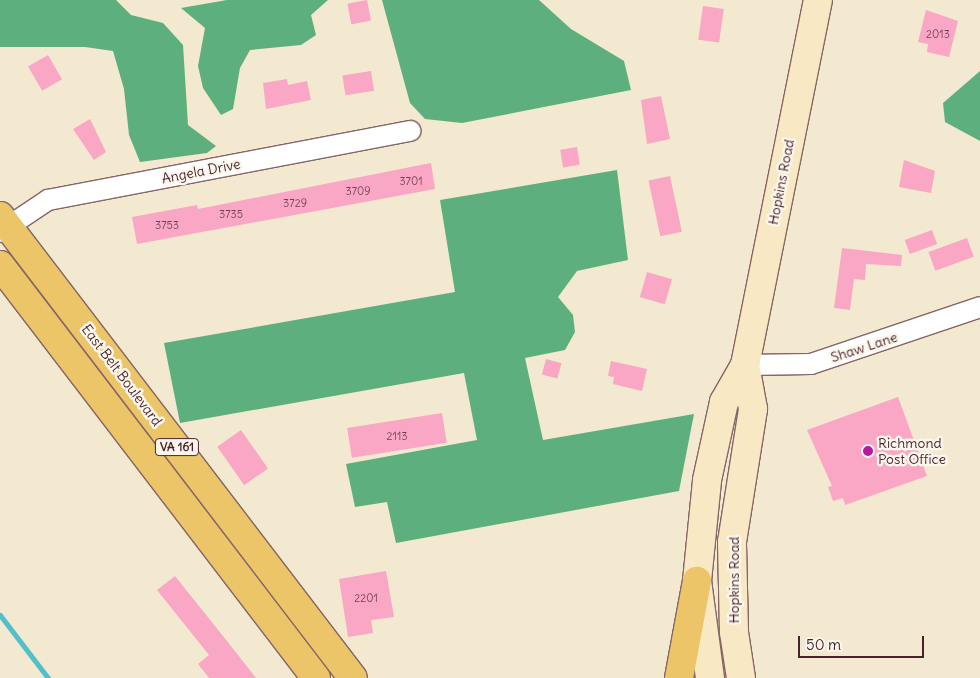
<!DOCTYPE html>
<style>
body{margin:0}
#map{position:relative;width:980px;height:678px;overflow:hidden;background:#f3e8d0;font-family:Delius,sans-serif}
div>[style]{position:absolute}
.forest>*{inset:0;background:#5db07e}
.stream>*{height:5px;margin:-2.5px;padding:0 2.5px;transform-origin:2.5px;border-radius:2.5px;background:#52bfc9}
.building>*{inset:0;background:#f9a7c5;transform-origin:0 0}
.roads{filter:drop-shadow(1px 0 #856565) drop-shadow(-1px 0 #856565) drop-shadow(0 1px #856565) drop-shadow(0 -1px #856565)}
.street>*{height:20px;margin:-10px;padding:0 10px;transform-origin:10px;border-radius:10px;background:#fff}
.secondary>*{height:28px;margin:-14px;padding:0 14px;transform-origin:14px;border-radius:14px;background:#f8e8c3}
.primary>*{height:28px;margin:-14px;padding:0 14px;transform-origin:14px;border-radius:14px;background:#edc569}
.dots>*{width:14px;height:14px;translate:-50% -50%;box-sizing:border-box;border:2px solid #fbf7ec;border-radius:50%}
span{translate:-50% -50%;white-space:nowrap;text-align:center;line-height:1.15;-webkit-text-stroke:5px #fbf7ec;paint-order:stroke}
.number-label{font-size:11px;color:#764152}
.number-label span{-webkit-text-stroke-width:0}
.shield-label span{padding:1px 4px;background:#fbf7ec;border:1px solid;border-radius:4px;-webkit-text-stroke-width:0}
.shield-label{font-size:12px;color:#4a1f2b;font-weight:700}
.street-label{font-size:14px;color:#4a1f2b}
.poi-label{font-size:14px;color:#4a1f2b}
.left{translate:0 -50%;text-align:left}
.scale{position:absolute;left:798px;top:636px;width:126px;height:22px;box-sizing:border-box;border:2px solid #4a1f2b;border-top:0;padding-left:6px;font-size:15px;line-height:18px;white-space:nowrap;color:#4a1f2b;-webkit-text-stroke:4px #fbf7ec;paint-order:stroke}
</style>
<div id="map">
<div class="forest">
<div style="clip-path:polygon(0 0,116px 0,131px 15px,163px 23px,183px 45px,188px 125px,216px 146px,207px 153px,140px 162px,129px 135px,124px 89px,113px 51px,85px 47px,0 47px)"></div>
<div style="clip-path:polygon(227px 0,328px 0,311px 15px,316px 35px,301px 45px,250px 50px,240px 68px,233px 109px,221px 115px,203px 88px,198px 66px,205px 28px,181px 8px)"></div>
<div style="clip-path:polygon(382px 0,539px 0,571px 29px,624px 61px,631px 90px,462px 123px,425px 119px,410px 103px)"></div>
<div style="clip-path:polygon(980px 71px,980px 141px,945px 122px,943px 103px)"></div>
<div style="clip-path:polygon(617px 170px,628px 260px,577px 271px,558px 297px,573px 315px,575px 332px,565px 350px,525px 358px,543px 440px,694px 414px,679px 491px,396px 543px,387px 502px,355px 507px,346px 464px,477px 440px,464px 373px,180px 423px,164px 343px,455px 292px,440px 200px)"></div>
</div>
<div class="stream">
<div style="left:0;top:615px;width:79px;rotate:52.7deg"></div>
</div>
<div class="building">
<div style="left:367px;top:0;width:21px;height:20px;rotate:79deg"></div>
<div style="left:703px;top:6px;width:21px;height:34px;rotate:8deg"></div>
<div style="clip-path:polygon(926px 10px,958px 21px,949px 57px,927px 52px,928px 44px,918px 42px)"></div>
<div style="left:48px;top:55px;width:28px;height:23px;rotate:60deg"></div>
<div style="left:371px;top:71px;width:20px;height:29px;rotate:81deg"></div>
<div style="clip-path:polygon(287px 79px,288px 85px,307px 81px,311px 100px,266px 109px,263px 83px)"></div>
<div style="clip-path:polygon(661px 96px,670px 139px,647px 144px,641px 100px)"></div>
<div style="clip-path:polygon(90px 119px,106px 152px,94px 160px,73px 129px)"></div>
<div style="left:577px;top:147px;width:18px;height:17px;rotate:81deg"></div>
<div style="clip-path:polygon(904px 160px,935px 171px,931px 193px,899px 187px)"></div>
<div style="clip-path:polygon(431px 163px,435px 189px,137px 244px,132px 217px,197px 205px,198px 209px)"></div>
<div style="left:670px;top:176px;width:57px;height:22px;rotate:78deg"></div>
<div style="left:932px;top:230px;width:15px;height:29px;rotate:70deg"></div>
<div style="left:967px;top:238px;width:20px;height:41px;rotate:70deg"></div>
<div style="clip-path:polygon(842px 248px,902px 255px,901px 266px,866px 264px,865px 280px,854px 279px,850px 310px,834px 308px)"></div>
<div style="left:647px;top:272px;width:26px;height:26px;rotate:16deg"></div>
<div style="left:546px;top:359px;width:16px;height:16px;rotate:15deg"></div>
<div style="clip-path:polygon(611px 361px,647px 369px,642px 391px,613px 384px,614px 377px,608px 376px)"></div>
<div style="clip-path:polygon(898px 397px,927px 476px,845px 505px,843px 498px,833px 501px,828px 487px,832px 486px,807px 430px)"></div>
<div style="left:442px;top:413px;width:30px;height:96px;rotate:81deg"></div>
<div style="left:241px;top:430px;width:47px;height:29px;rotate:55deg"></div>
<div style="clip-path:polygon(386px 571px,394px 617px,371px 620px,373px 633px,348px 637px,339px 579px)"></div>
<div style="clip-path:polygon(175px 576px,227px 641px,256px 678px,209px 678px,198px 664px,209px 655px,157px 590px)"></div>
</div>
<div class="roads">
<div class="street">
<div style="left:0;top:232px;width:58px;rotate:-33.7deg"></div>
<div style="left:48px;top:200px;width:369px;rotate:-10.8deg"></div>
<div style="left:745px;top:365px;width:66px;rotate:-0.9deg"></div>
<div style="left:811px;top:364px;width:178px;rotate:-18.6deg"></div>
</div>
<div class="secondary">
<div style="left:710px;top:678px;width:98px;rotate:-97.6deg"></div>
<div style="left:697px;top:581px;width:101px;rotate:-84.3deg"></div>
<div style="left:707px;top:480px;width:80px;rotate:-77.7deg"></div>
<div style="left:724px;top:402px;width:43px;rotate:-60.4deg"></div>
<div style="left:745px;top:365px;width:372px;rotate:-78.7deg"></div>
<div style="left:741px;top:678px;width:47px;rotate:-98.7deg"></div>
<div style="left:734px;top:632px;width:90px;rotate:-91.3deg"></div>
<div style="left:732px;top:542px;width:135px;rotate:-81deg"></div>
<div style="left:753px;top:409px;width:45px;rotate:-100.3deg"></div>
</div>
<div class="primary">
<div style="left:0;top:216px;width:581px;rotate:52.62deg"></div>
<div style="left:0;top:265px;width:520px;rotate:52.58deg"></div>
<div style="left:679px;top:678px;width:99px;rotate:-79.5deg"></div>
</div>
</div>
<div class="dots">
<div style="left:868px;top:451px;background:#b5179e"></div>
</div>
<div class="number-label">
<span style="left:938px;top:34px">2013</span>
<span style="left:411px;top:181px">3701</span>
<span style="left:358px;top:191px">3709</span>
<span style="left:295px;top:203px">3729</span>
<span style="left:231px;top:214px">3735</span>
<span style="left:167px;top:225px">3753</span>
<span style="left:397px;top:436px">2113</span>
<span style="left:366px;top:598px">2201</span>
</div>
<div class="shield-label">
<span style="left:177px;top:447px">VA 161</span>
</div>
<div class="street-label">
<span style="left:201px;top:171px;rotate:-11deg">Angela Drive</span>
<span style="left:781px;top:182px;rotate:-79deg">Hopkins Road</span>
<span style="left:864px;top:347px;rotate:-18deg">Shaw Lane</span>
<span style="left:122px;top:375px;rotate:53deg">East Belt Boulevard</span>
<span style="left:734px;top:580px;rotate:-90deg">Hopkins Road</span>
</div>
<div class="poi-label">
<span class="left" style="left:878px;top:451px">Richmond<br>Post Office</span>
</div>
<div class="scale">50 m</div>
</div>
